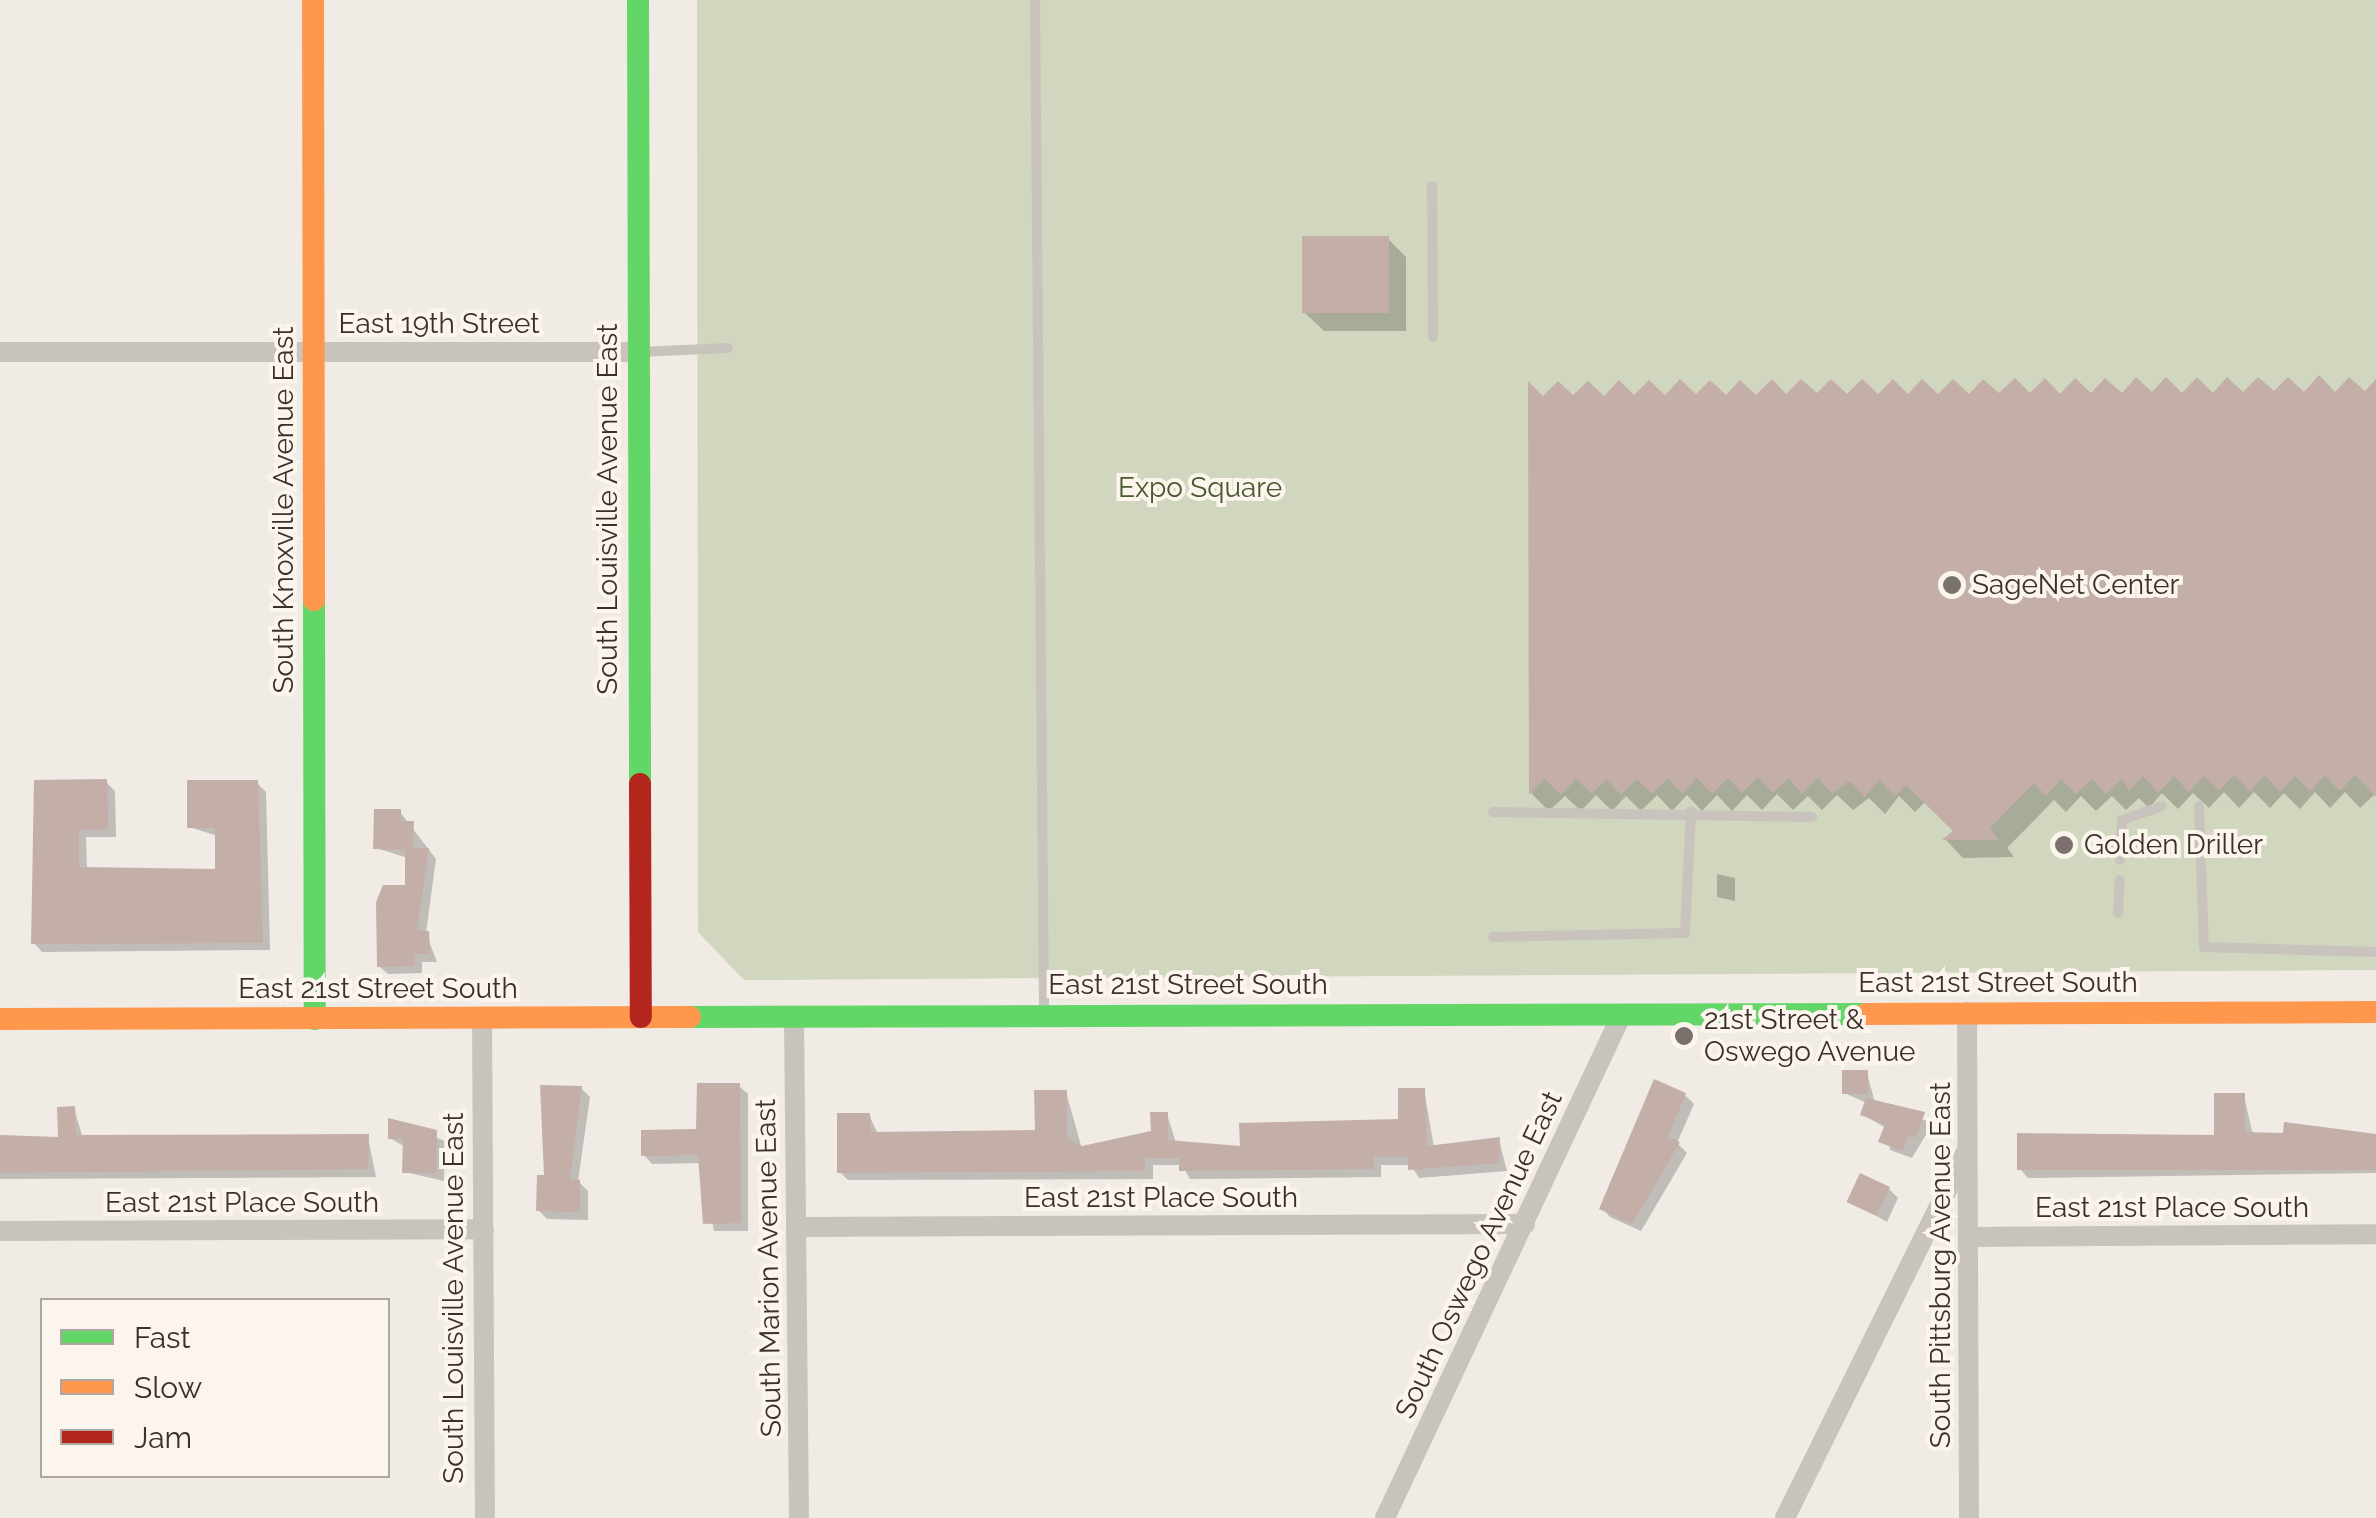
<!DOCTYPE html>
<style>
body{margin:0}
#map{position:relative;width:2376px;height:1518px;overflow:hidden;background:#f0ebe5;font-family:Raleway,sans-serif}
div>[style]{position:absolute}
.green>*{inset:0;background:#d1d6bf}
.shadow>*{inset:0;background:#0003}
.building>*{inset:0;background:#c3afa7;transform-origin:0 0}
.lane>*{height:10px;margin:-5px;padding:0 5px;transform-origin:5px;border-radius:5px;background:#c9c3be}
.street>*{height:20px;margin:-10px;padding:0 10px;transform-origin:10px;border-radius:10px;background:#c9c3be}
.fast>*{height:22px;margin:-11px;padding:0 11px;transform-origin:11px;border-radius:11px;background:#63d668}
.slow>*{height:22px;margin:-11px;padding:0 11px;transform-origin:11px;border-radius:11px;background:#ff974d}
.jam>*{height:22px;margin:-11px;padding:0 11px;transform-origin:11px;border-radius:11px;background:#b3261e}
.dots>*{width:28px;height:28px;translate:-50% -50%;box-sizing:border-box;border:5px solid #fbf5ee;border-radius:50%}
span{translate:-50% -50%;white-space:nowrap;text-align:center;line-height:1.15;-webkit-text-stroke:8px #fbf5ee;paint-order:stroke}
.street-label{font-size:28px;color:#3b302b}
.park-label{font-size:28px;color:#4a5a2e}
.poi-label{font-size:28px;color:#3b302b}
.left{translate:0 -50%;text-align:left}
.legend{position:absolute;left:40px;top:1298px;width:350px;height:180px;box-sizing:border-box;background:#fbf5ee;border:2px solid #aea6a0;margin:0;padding:12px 18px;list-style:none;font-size:30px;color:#3b302b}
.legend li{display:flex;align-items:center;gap:20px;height:50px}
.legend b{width:50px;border:2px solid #aea6a0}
</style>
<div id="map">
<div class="green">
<div style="clip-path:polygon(697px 0,2376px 0,2376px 970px,744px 980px,698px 932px)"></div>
</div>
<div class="shadow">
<div style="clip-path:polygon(1388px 239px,1406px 257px,1406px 331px,1324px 331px,1305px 313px)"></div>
<div style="clip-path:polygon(2376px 383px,2376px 793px,2360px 808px,2345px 792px,2330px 808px,2315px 792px,2300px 809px,2284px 793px,2270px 808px,2254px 792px,2239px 808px,2224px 792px,2209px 808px,2193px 793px,2178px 809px,2162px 793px,2149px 808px,2139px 798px,2126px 810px,2112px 796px,2096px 811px,2081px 796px,2066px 812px,2054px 800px,2007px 848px,2014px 857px,1963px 858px,1946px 840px,1956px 831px,1926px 801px,1915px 812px,1899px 796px,1885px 814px,1869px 798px,1853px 810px,1837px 795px,1822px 810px,1808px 796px,1793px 810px,1777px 794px,1762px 810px,1747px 795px,1732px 811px,1717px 795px,1702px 811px,1687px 795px,1672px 811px,1657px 795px,1641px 811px,1626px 796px,1612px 811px,1596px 795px,1581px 811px,1565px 796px,1549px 811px,1532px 794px,1530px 387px,1543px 399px,1969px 398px,2365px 394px)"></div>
<div style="clip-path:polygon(106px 782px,115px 791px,116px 837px,86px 837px,87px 870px,218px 872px,218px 836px,189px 827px,257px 783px,266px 792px,270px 950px,42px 952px,34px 943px,37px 783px)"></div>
<div style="clip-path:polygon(400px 812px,436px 859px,426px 933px,437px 962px,422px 962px,422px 973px,388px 974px,379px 966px,407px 888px,408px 858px,376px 848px)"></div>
<div style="clip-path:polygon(1717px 874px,1735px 878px,1735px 901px,1717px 897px)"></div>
<div style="clip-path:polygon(1867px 1073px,1875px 1103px,1933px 1123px,1912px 1158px,1890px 1150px,1886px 1128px,1863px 1115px,1867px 1103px,1844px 1093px)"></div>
<div style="clip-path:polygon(739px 1086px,748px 1094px,748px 1231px,714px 1231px,701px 1163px,652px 1164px,644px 1155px,699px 1132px)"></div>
<div style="clip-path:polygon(581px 1088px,590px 1097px,578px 1181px,588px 1191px,588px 1220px,547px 1219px,538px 1210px)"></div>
<div style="clip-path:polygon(1424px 1090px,1434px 1147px,1499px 1140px,1507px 1171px,1419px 1178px,1411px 1165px,1381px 1165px,1381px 1177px,1190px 1179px,1182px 1165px,1153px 1165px,1153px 1179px,848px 1180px,840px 1172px,869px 1115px,878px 1134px,1037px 1133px,1066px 1092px,1082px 1149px,1154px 1133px,1167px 1114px,1176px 1143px,1242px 1149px,1400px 1121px)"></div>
<div style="clip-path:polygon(1685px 1095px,1694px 1104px,1677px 1143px,1687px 1153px,1641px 1231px,1610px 1217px,1602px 1208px)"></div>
<div style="clip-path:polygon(2244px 1096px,2253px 1135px,2376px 1137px,2376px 1173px,2028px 1178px,2020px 1169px,2216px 1138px)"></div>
<div style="clip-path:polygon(74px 1109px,83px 1138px,368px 1137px,376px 1177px,0 1179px,0 1139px,60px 1139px)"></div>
<div style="clip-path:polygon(391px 1120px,445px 1141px,444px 1181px,405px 1172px,405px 1147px,390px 1138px)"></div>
<div style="clip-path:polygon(1889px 1189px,1898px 1198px,1887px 1222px,1850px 1201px)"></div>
</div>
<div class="building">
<div style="left:1389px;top:236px;width:77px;height:87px;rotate:90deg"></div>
<div style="clip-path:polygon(2319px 375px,2335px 392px,2349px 377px,2365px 391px,2376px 379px,2376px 797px,2355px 775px,2340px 791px,2325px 776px,2310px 791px,2295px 776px,2280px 792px,2265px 775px,2250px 791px,2234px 775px,2219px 791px,2204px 776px,2189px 792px,2174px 776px,2158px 793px,2143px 776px,2129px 791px,2122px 779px,2106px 794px,2092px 779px,2076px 794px,2061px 779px,2046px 796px,2034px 783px,1990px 828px,1999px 840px,1942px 840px,1953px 831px,1906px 785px,1895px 796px,1879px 780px,1865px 797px,1849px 781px,1832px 794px,1818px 778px,1802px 794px,1789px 778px,1773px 793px,1758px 777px,1742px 793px,1728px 778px,1712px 794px,1697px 778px,1682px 794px,1668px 778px,1652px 794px,1637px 779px,1621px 795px,1606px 779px,1592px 794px,1576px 779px,1561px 795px,1545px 779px,1529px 795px,1528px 381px,1543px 396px,1558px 381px,1573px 395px,1588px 381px,1604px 396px,1619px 380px,1634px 395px,1649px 380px,1665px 395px,1680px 379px,1696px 394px,1710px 380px,1726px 395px,1740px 380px,1756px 395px,1772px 379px,1786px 394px,1801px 379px,1817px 393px,1831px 379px,1847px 394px,1862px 379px,1878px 394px,1893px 379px,1908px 394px,1922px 379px,1938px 394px,1953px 379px,1969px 394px,1983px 379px,1999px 393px,2015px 378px,2030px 393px,2045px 378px,2060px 394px,2075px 378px,2091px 393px,2105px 378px,2122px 393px,2136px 377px,2152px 392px,2166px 377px,2182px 393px,2197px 377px,2213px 393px,2227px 377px,2243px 392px,2258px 377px,2274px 391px,2288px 377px,2304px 392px)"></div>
<div style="clip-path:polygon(107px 779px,108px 829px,79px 830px,79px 867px,215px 869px,215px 828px,187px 828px,187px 780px,258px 780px,263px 943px,31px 944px,34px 780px)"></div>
<div style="clip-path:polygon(374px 809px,401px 809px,401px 821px,414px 821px,413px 848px,429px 848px,417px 931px,429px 931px,430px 954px,414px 954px,415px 966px,377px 967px,376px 902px,383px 885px,405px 885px,405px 850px,373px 849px)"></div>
<div style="left:1842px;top:1070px;width:26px;height:24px"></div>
<div style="clip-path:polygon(1654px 1079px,1686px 1093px,1668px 1137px,1680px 1142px,1632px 1224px,1599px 1209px)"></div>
<div style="clip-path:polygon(697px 1083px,740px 1083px,741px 1223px,703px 1224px,698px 1155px,641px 1156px,641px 1130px,696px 1129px)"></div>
<div style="clip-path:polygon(540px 1085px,582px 1086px,570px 1179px,580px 1180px,580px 1212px,536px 1211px,537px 1175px,544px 1175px)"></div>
<div style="clip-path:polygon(1398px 1088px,1425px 1088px,1427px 1146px,1500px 1137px,1499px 1163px,1408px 1170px,1408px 1157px,1374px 1157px,1374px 1169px,1179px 1171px,1179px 1158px,1145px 1158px,1145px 1171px,837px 1173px,837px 1113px,870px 1113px,871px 1132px,1035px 1130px,1034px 1090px,1067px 1090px,1067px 1139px,1082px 1146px,1151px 1131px,1150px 1112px,1168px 1112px,1168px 1140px,1240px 1146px,1239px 1123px,1398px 1119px)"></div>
<div style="clip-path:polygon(2214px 1093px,2245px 1093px,2245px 1132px,2283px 1133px,2284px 1122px,2376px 1134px,2376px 1170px,2017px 1170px,2017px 1133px,2214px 1135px)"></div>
<div style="clip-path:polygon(1866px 1098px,1925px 1112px,1916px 1138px,1908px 1135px,1903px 1151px,1878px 1142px,1885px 1124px,1860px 1115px)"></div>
<div style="clip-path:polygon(75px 1106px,76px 1135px,369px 1134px,368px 1169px,0 1173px,0 1135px,58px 1137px,57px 1107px)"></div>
<div style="clip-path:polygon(388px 1118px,437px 1130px,436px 1173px,402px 1173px,403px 1139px,388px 1139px)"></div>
<div style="left:1860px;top:1173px;width:33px;height:32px;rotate:25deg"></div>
</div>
<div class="lane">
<div style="left:1035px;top:0;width:1014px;rotate:89.49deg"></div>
<div style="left:1432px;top:186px;width:151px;rotate:89.6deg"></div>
<div style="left:639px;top:352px;width:89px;rotate:-2.6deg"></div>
<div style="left:2199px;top:806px;width:141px;rotate:88deg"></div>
<div style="left:2204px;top:947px;width:172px;rotate:1.7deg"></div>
<div style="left:1493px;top:812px;width:319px;rotate:0.9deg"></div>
<div style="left:2120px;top:860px;width:40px;rotate:-87.1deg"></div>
<div style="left:2122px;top:820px;width:42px;rotate:-19.3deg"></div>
<div style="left:2118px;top:913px;width:33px;rotate:-87deg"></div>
<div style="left:1493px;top:937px;width:192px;rotate:-1.2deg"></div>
<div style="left:1685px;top:933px;width:122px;rotate:-87.2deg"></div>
</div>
<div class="street">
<div style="left:0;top:352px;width:638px"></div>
<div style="left:1967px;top:1012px;width:506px;rotate:89.77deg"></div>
<div style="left:794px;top:1017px;width:501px;rotate:89.43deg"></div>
<div style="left:482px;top:1018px;width:500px;rotate:89.66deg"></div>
<div style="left:797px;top:1227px;width:728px;rotate:-0.24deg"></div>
<div style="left:0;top:1231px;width:484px;rotate:-0.2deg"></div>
<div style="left:1969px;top:1237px;width:407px;rotate:-0.4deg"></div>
<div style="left:1385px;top:1518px;width:557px;rotate:-64.82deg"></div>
<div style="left:1785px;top:1518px;width:409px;rotate:-63.7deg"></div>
</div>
<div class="fast">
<div style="left:638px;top:0;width:784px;rotate:89.85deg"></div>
<div style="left:314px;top:600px;width:419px;rotate:89.9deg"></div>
<div style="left:690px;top:1017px;width:1176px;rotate:-0.15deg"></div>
</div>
<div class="slow">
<div style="left:313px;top:0;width:600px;rotate:89.9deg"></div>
<div style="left:1866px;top:1014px;width:510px;rotate:-0.22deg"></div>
<div style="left:0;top:1019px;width:690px;rotate:-0.17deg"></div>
</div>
<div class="jam">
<div style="left:640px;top:784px;width:233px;rotate:89.8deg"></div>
</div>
<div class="dots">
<div style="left:1952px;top:585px;background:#7a716c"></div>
<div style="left:2064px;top:845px;background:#7a716c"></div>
<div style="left:1684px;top:1036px;background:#7a716c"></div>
</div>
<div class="street-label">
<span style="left:439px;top:324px">East 19th Street</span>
<span style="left:608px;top:509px;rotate:-90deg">South Louisville Avenue East</span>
<span style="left:284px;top:510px;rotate:-90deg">South Knoxville Avenue East</span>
<span style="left:1998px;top:983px">East 21st Street South</span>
<span style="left:1188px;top:985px">East 21st Street South</span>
<span style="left:378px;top:989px">East 21st Street South</span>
<span style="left:1161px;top:1198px">East 21st Place South</span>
<span style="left:242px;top:1203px">East 21st Place South</span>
<span style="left:2172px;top:1208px">East 21st Place South</span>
<span style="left:1479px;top:1255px;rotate:-65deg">South Oswego Avenue East</span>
<span style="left:1941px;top:1265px;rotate:-90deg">South Pittsburg Avenue East</span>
<span style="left:769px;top:1268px;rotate:-91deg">South Marion Avenue East</span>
<span style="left:454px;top:1298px;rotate:-90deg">South Louisville Avenue East</span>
</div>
<div class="park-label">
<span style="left:1200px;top:488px">Expo Square</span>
</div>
<div class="poi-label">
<span class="left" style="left:1972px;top:585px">SageNet Center</span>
<span class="left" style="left:2084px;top:845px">Golden Driller</span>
<span class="left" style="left:1704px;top:1036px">21st Street &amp;<br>Oswego Avenue</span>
</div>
<ul class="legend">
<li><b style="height:12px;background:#63d668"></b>Fast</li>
<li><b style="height:12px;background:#ff974d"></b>Slow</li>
<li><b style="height:12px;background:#b3261e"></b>Jam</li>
</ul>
</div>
